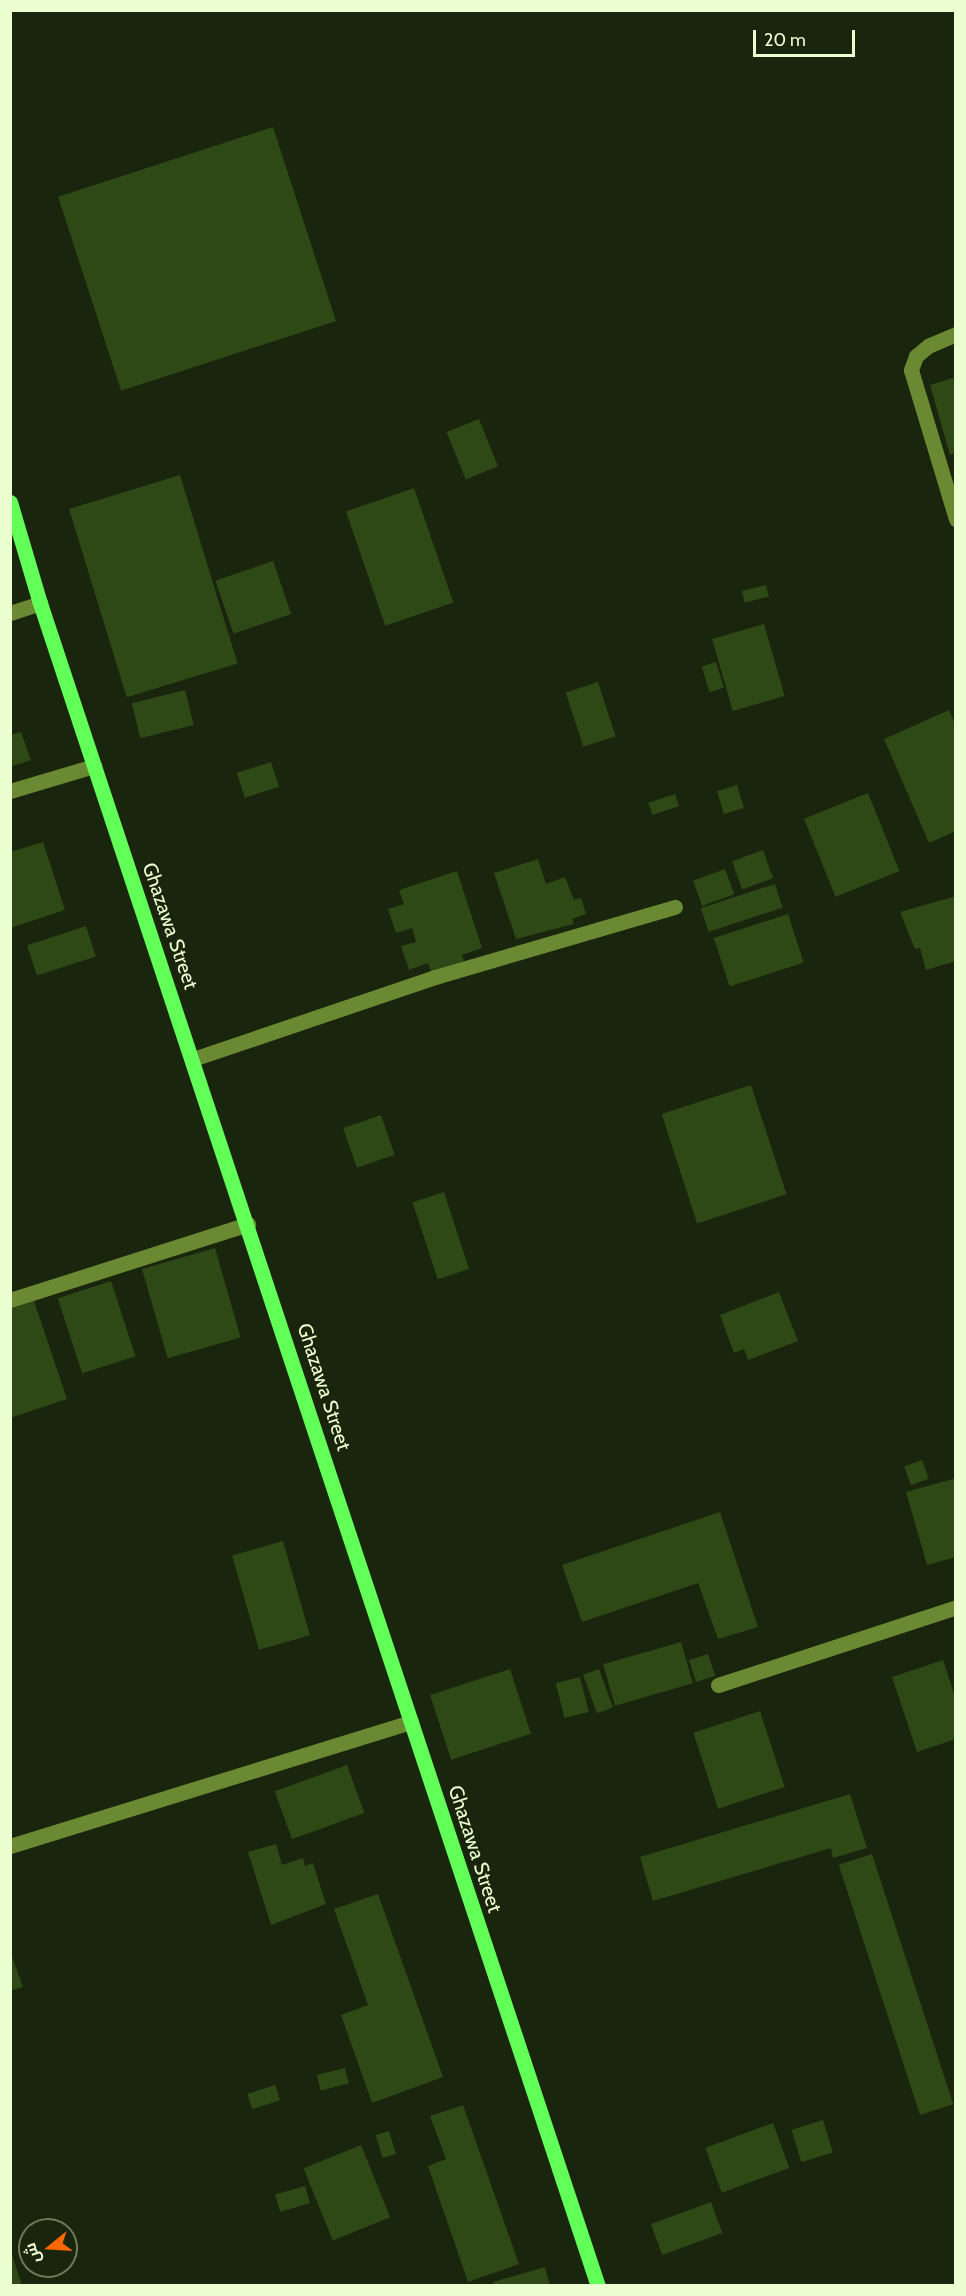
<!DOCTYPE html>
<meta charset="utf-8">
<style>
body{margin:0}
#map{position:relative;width:966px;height:2296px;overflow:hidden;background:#19250c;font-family:Cabin,Cairo,sans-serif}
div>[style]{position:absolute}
.building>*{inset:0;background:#2e4816;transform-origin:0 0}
.minor>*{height:15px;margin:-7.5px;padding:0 7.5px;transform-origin:7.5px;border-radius:7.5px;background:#6a8932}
.major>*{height:15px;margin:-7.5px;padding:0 7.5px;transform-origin:7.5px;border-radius:7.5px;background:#61ff57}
span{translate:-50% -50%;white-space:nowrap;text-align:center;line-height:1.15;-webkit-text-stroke:4.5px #19250c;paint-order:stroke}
.street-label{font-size:20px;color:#ebffd0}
.frame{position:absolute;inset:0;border:12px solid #ebffd0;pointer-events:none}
.north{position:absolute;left:18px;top:2218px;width:60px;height:60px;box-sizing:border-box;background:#19250c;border:2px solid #6d7c5a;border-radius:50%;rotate:252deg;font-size:16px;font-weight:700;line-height:24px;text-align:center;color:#ebffd0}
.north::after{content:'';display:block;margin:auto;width:21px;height:27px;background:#fb6800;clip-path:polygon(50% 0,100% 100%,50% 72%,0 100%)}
.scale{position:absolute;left:753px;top:30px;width:102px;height:27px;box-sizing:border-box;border:3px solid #ebffd0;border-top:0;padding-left:8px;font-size:18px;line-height:21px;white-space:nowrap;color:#ebffd0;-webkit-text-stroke:4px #19250c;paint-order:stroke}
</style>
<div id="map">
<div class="building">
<div style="left:273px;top:127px;width:204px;height:226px;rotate:72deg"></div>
<div style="clip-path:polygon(956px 377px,956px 453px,950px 455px,930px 385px)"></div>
<div style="left:479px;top:419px;width:51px;height:35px;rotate:68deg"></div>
<div style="left:180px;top:475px;width:197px;height:116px;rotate:73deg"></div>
<div style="left:414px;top:488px;width:121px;height:72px;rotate:71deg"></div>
<div style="left:273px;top:561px;width:56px;height:61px;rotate:71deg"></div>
<div style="left:766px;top:585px;width:12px;height:25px;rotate:76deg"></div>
<div style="left:764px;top:624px;width:75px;height:54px;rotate:74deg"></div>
<div style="left:716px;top:662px;width:27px;height:15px;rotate:73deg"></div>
<div style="left:598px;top:682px;width:57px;height:34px;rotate:72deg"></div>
<div style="left:185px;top:690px;width:36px;height:55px;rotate:76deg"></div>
<div style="clip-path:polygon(949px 710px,956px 726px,956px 831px,929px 843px,884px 739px)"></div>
<div style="clip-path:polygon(21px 732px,31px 760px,10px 767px,10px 735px)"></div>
<div style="left:271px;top:762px;width:26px;height:36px;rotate:72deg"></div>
<div style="left:737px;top:785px;width:24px;height:21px;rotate:73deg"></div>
<div style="left:868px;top:793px;width:84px;height:69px;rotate:68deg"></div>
<div style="left:675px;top:794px;width:13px;height:28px;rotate:72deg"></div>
<div style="clip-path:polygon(43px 842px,65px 910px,10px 928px,10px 852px)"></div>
<div style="left:763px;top:850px;width:30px;height:33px;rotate:70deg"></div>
<div style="clip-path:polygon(538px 859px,546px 884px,565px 877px,574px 900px,581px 898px,586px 914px,572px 919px,574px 924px,516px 939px,494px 873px)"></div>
<div style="left:725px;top:869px;width:27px;height:34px;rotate:70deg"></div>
<div style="clip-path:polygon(457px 871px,482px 948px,462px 955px,464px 961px,431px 972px,428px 963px,409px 970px,401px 946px,416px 942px,412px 928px,396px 933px,388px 909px,404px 904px,399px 890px)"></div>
<div style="left:775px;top:884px;width:25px;height:78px;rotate:72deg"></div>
<div style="clip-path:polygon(956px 896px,956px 961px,926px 970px,920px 948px,915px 949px,900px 912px)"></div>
<div style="left:788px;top:914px;width:51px;height:78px;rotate:72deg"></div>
<div style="left:86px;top:926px;width:32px;height:62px;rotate:72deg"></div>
<div style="left:751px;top:1085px;width:115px;height:94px;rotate:72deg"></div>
<div style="left:381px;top:1115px;width:42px;height:40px;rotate:71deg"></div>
<div style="left:444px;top:1192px;width:81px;height:33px;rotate:72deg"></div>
<div style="left:215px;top:1248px;width:93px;height:76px;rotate:74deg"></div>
<div style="left:111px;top:1281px;width:79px;height:56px;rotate:72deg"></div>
<div style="clip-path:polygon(779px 1292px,798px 1341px,748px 1360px,744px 1349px,734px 1353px,720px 1315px)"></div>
<div style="clip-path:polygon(34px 1301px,67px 1399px,10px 1418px,10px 1309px)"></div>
<div style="left:922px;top:1460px;width:20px;height:19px;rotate:70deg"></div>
<div style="clip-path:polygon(956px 1478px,956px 1557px,927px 1565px,906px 1492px)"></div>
<div style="clip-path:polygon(720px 1512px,758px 1627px,718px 1639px,698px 1583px,582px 1622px,562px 1565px)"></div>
<div style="left:283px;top:1541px;width:98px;height:53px;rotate:74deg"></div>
<div style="left:681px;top:1642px;width:43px;height:81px;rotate:74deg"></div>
<div style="left:708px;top:1654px;width:23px;height:20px;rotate:72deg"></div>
<div style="clip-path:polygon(943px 1660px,956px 1699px,956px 1739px,917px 1752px,892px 1677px)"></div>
<div style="left:510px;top:1669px;width:68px;height:84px;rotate:72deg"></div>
<div style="left:599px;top:1669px;width:41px;height:17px;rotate:70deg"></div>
<div style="left:580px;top:1677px;width:36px;height:25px;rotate:76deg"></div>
<div style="left:760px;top:1711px;width:80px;height:70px;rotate:72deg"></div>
<div style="left:347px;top:1765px;width:51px;height:77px;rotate:70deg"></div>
<div style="clip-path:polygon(850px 1794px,867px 1848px,833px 1858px,831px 1848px,653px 1901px,640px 1857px)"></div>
<div style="clip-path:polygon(276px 1844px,282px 1865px,303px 1858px,305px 1866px,313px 1863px,326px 1904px,271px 1925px,248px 1852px)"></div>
<div style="left:872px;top:1854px;width:263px;height:35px;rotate:72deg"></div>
<div style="clip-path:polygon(378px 1894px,443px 2077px,372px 2103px,341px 2015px,368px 2005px,334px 1909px)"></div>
<div style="clip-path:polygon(10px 1951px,23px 1987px,10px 1991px)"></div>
<div style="left:345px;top:2068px;width:16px;height:29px;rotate:76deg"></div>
<div style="left:275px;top:2085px;width:16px;height:29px;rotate:72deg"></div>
<div style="clip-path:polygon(463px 2105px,519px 2264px,468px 2282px,428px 2166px,446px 2159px,430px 2116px)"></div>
<div style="left:823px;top:2120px;width:34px;height:33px;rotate:73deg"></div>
<div style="left:773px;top:2123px;width:48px;height:72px;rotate:70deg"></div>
<div style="left:389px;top:2131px;width:24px;height:14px;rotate:73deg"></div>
<div style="left:361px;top:2145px;width:78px;height:62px;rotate:68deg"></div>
<div style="left:305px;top:2186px;width:18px;height:31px;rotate:74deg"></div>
<div style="left:711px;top:2202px;width:33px;height:64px;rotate:70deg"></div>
<div style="clip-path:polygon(10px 2251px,11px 2251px,22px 2286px,10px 2286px)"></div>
<div style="clip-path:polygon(545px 2267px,550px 2286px,494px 2286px,493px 2282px)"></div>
</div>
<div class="minor">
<div style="left:956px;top:334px;width:30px;rotate:157deg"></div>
<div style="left:928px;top:346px;width:16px;rotate:140deg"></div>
<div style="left:916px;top:356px;width:15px;rotate:110deg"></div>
<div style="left:911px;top:370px;width:156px;rotate:73.2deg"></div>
<div style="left:10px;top:613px;width:32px;rotate:-18deg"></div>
<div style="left:10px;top:791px;width:88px;rotate:-16.6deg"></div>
<div style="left:193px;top:1059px;width:256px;rotate:-18.7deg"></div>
<div style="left:435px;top:977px;width:250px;rotate:-16.3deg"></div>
<div style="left:10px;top:1300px;width:250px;rotate:-17.7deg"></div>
<div style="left:718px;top:1685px;width:250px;rotate:-18.1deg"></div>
<div style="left:10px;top:1846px;width:420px;rotate:-17.2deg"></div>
</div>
<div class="major">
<div style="left:10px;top:502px;width:105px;rotate:73.5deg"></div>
<div style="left:40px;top:603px;width:1773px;rotate:71.66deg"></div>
</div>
<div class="street-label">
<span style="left:170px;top:926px;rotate:71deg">Ghazawa Street</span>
<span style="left:324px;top:1387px;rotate:72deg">Ghazawa Street</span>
<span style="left:475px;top:1849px;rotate:72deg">Ghazawa Street</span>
</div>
<div class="frame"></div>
<div class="north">ش</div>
<div class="scale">20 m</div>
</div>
